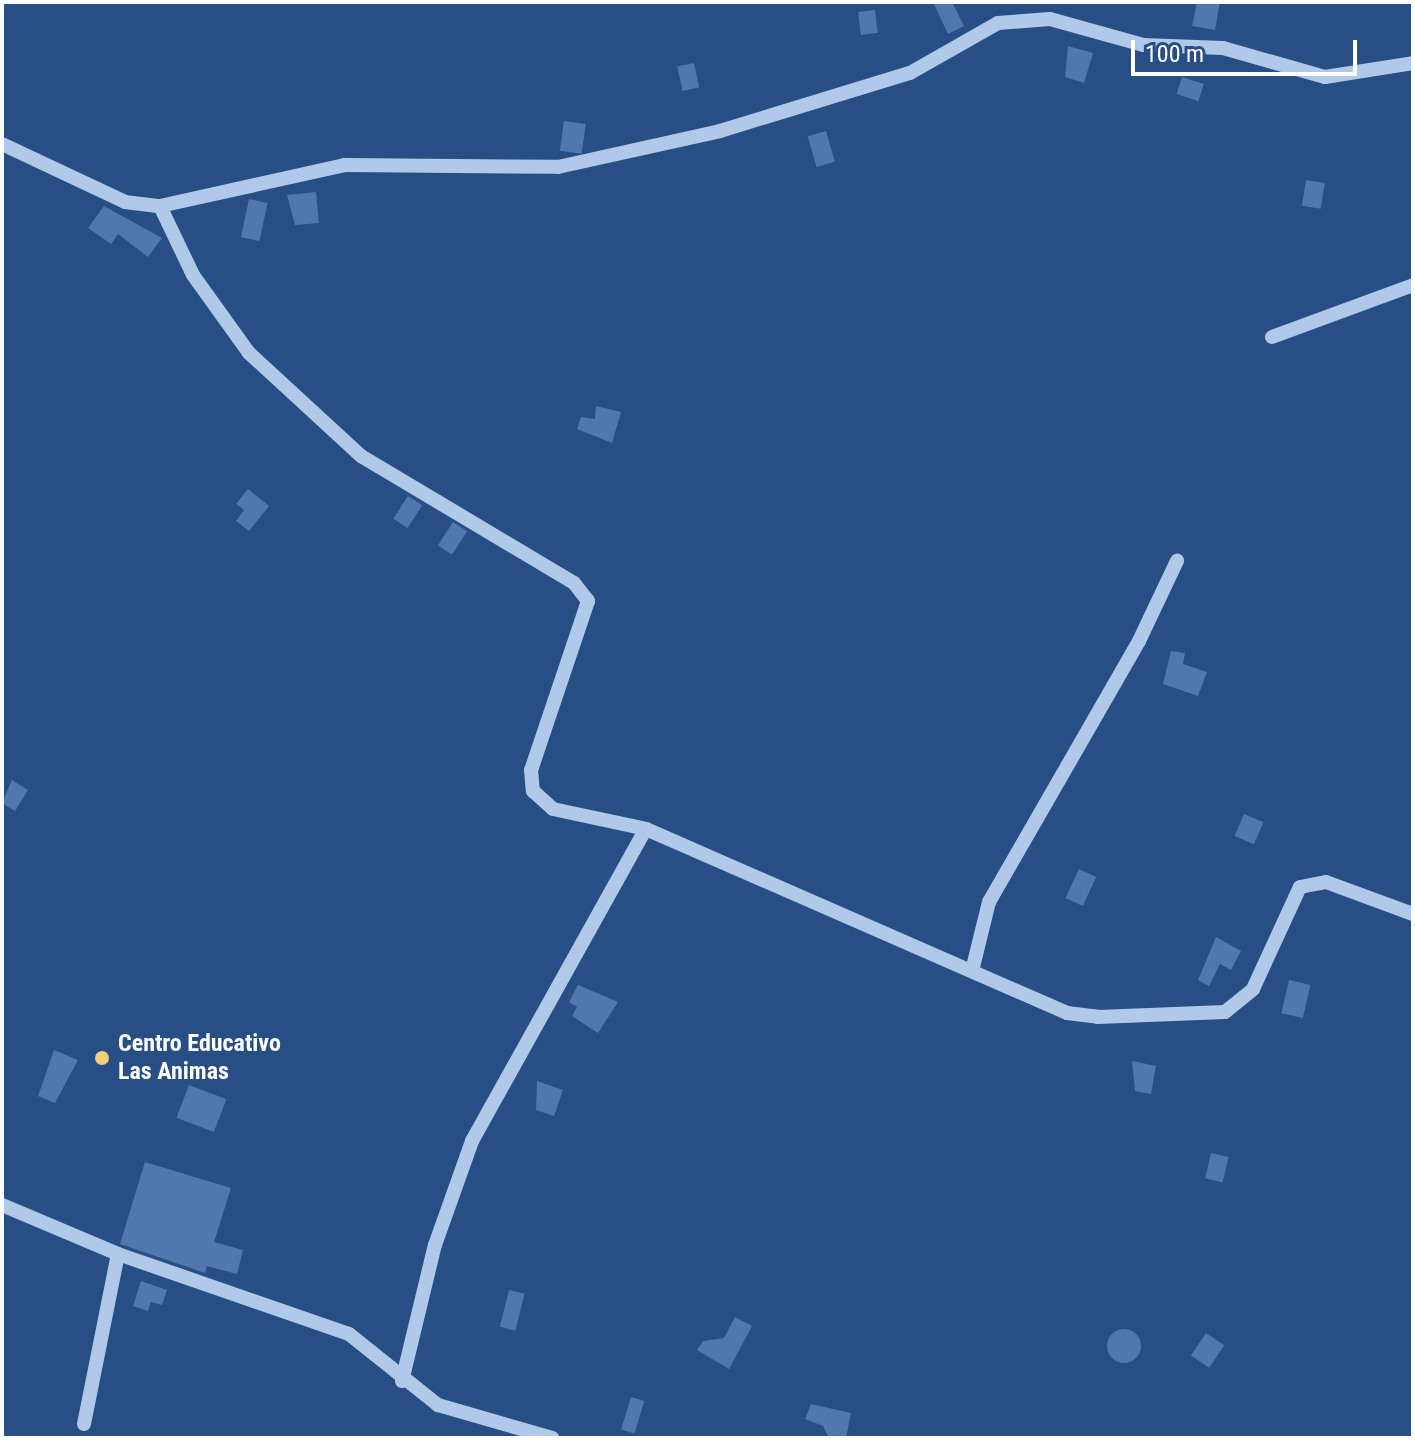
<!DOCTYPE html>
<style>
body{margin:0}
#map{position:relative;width:1415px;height:1440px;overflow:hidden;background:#274f85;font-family:"Roboto Condensed",sans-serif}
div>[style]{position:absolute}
.building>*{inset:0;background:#4f78ac;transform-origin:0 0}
.round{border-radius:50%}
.minor>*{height:14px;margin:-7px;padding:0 7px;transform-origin:7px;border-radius:7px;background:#b1c9e8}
.dots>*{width:22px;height:22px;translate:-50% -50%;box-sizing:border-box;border:4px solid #274f85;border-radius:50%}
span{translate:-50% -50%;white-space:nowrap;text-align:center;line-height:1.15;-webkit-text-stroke:7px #274f85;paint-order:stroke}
.poi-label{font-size:24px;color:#fff;font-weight:700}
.left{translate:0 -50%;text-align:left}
.frame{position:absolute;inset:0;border:4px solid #fff;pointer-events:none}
.scale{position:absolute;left:1131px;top:40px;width:226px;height:36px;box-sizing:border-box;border:4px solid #fff;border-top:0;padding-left:10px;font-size:24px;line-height:28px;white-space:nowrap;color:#fff;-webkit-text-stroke:6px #274f85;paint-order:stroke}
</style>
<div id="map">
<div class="building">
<div style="clip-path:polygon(933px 2px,952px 2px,964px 26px,948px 34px)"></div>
<div style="clip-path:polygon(1197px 2px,1220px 2px,1215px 30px,1192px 26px)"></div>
<div style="left:875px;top:10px;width:23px;height:17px;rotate:83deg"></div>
<div style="clip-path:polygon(1068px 46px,1093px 53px,1084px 83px,1065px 77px)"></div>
<div style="left:694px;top:63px;width:25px;height:17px;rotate:78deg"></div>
<div style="left:1182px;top:77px;width:23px;height:18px;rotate:18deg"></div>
<div style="left:564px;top:121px;width:22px;height:30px;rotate:8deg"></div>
<div style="left:826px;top:131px;width:32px;height:19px;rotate:74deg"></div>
<div style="left:1306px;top:180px;width:19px;height:26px;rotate:9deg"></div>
<div style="clip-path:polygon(316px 192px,319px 223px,295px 225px,287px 195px)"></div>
<div style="left:249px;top:199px;width:19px;height:39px;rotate:12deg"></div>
<div style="clip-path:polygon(104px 206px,162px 238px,148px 257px,118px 234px,111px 244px,88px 228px)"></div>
<div style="clip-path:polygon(596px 406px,621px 412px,612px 443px,577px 429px,581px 417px,595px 419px)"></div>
<div style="clip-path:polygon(248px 489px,269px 506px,249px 531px,236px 521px,244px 510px,236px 504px)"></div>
<div style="left:408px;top:496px;width:17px;height:27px;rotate:33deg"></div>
<div style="left:453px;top:522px;width:17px;height:28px;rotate:33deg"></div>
<div style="clip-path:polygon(1171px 651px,1185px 653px,1183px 664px,1207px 672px,1198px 696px,1163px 684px)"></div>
<div style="clip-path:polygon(12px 780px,28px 790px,15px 811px,2px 803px)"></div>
<div style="left:1244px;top:814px;width:21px;height:24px;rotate:23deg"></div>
<div style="left:1079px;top:869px;width:19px;height:32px;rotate:25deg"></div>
<div style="clip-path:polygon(1216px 937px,1241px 951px,1231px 970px,1220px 964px,1209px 986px,1198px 980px)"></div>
<div style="left:1289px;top:980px;width:22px;height:34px;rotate:13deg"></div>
<div style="clip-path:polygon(578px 985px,618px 1002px,598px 1033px,572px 1016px,577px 1007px,569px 1002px)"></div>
<div style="clip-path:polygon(54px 1050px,78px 1060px,55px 1103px,38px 1096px)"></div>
<div style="clip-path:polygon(1132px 1061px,1156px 1066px,1151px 1094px,1135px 1091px)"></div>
<div style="clip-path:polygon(537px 1081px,563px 1090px,554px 1116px,536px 1110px)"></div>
<div style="left:189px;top:1085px;width:40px;height:35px;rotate:21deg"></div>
<div style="left:1211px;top:1153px;width:18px;height:26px;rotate:13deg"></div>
<div style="clip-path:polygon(145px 1162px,231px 1188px,214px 1242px,243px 1250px,237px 1274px,207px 1266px,205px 1273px,120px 1244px)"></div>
<div style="clip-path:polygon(141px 1281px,167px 1290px,162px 1305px,151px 1302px,148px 1311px,133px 1306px)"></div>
<div style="left:509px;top:1290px;width:16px;height:38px;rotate:14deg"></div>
<div style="clip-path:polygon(735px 1317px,752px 1326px,729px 1369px,697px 1350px,703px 1341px,724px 1338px)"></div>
<div class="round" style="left:1107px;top:1329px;width:34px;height:34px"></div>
<div style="left:1206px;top:1333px;width:22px;height:27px;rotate:34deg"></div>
<div style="left:631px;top:1397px;width:14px;height:34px;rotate:17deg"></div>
<div style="clip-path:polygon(811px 1404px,851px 1413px,846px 1438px,829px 1438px,823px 1426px,805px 1419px)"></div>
</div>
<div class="minor">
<div style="left:2px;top:144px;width:136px;rotate:25.2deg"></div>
<div style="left:125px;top:202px;width:35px;rotate:7deg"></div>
<div style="left:160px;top:206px;width:189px;rotate:-12.5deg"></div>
<div style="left:345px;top:165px;width:213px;rotate:0.5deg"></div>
<div style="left:558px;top:167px;width:166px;rotate:-12.5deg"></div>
<div style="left:720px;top:131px;width:199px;rotate:-17deg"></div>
<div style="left:910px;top:73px;width:101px;rotate:-29.6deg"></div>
<div style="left:998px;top:23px;width:52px;rotate:-4.4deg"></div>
<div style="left:1050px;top:19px;width:97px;rotate:15.6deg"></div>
<div style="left:1143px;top:45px;width:80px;rotate:2.1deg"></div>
<div style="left:1223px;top:48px;width:106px;rotate:15.9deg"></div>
<div style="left:1325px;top:77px;width:89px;rotate:-9deg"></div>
<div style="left:160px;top:206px;width:76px;rotate:64.4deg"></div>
<div style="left:193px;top:275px;width:96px;rotate:54.3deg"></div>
<div style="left:249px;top:353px;width:152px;rotate:42.6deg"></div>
<div style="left:361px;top:456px;width:248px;rotate:30.8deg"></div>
<div style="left:574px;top:583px;width:23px;rotate:52deg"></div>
<div style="left:588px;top:601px;width:178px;rotate:108.6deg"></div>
<div style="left:531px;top:770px;width:21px;rotate:85deg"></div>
<div style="left:533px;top:791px;width:27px;rotate:42deg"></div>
<div style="left:553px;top:809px;width:95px;rotate:12.1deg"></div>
<div style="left:646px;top:829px;width:459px;rotate:23.6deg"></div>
<div style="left:1067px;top:1013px;width:31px;rotate:7deg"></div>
<div style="left:1098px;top:1017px;width:127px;rotate:-2.3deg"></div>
<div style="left:1225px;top:1012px;width:36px;rotate:-39deg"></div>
<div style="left:1253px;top:989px;width:112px;rotate:-65.3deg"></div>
<div style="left:1300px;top:887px;width:26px;rotate:-11deg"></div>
<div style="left:1326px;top:882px;width:93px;rotate:20.2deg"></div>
<div style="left:1272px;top:337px;width:150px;rotate:-20.2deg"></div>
<div style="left:972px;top:971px;width:71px;rotate:-76.2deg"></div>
<div style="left:989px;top:902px;width:301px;rotate:-60.1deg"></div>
<div style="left:1139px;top:641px;width:89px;rotate:-64.6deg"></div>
<div style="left:2px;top:1205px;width:126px;rotate:22.9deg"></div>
<div style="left:118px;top:1254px;width:244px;rotate:19.1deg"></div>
<div style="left:349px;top:1334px;width:114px;rotate:38.6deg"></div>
<div style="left:438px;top:1405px;width:119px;rotate:16.1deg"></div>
<div style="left:402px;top:1381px;width:140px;rotate:-76.4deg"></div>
<div style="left:435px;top:1245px;width:110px;rotate:-70.4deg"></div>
<div style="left:472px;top:1141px;width:357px;rotate:-60.9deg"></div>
<div style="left:84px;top:1424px;width:173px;rotate:-78.7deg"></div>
</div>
<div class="dots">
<div style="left:102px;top:1058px;background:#f0ce77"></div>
</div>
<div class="poi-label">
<span class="left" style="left:118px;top:1058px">Centro Educativo<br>Las Animas</span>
</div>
<div class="frame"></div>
<div class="scale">100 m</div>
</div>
